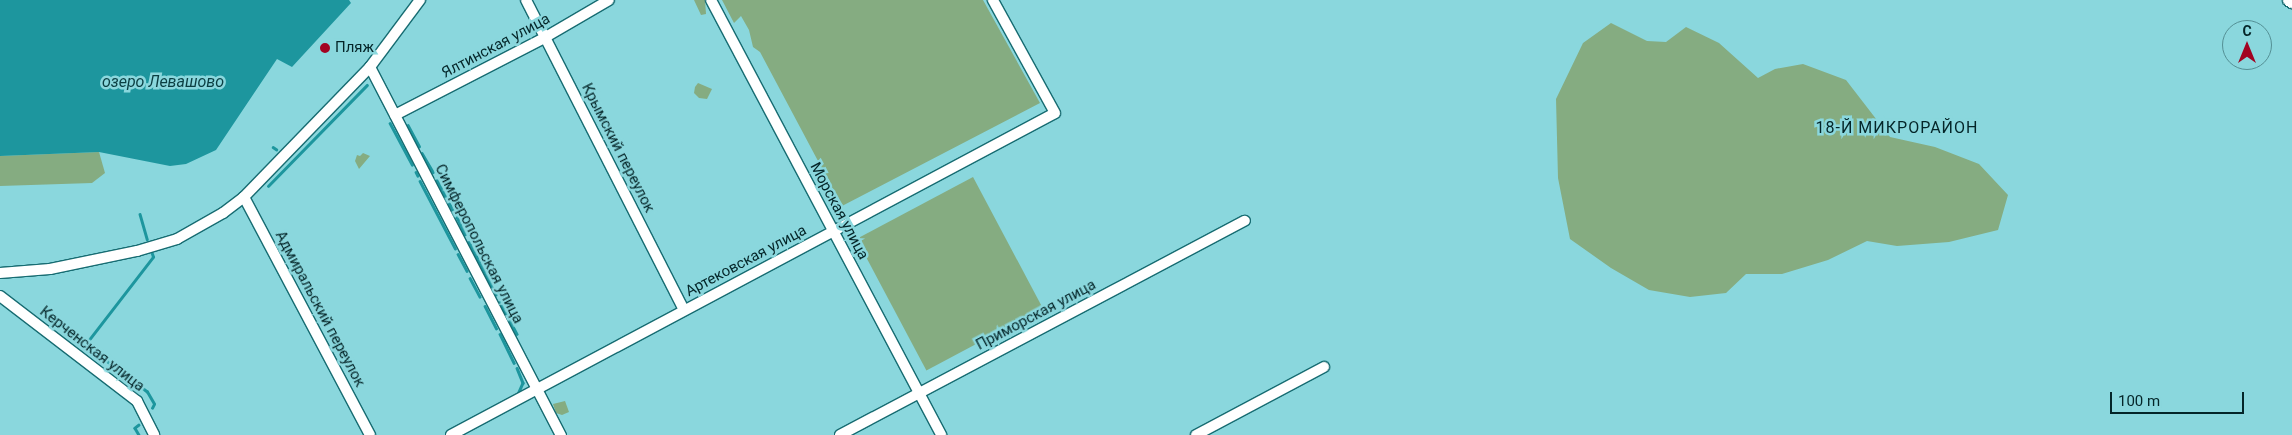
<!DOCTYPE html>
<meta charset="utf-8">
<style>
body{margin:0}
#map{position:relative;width:2292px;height:435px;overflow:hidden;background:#8ad7dd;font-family:Roboto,sans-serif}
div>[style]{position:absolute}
.green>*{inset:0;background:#85ac81;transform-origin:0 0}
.water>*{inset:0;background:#1d969e}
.stream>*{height:2.5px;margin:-1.25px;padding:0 1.25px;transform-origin:1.25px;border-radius:1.25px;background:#1d969e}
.roads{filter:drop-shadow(1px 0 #176c72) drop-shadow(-1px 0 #176c72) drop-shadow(0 1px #176c72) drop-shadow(0 -1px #176c72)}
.minor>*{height:10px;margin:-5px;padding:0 5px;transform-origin:5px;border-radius:5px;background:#fff}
.major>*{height:12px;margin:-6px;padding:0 6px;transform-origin:6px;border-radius:6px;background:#fff}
.dots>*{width:14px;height:14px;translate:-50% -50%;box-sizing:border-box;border:2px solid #8ad7dd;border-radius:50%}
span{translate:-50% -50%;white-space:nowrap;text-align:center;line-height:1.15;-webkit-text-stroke:5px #8ad7dd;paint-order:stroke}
.street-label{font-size:15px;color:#042528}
.poi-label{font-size:15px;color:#042528}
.left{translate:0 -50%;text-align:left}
.water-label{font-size:16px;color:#0b3e42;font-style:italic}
.neighbourhood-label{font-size:16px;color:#042528;letter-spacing:1px}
.north{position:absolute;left:2222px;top:20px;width:50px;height:50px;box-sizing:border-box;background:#8ad7dd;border:1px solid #549095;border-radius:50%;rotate:0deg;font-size:14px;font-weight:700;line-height:20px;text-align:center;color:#042528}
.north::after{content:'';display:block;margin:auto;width:18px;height:22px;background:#a20321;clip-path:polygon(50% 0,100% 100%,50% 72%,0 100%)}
.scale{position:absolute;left:2110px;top:392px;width:134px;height:22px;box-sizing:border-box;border:2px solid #042528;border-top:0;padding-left:6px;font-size:15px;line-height:18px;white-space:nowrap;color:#042528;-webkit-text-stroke:4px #8ad7dd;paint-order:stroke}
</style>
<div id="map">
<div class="green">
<div style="clip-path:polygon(694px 0,705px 0,706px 14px,701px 15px)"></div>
<div style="clip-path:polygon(722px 0,983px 0,1040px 103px,842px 206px,760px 52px,753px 47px,749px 30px,741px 16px,734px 23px)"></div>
<div style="clip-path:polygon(1611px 23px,1647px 41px,1666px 42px,1686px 27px,1719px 43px,1758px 78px,1775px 69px,1803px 64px,1846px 80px,1890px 137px,1935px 147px,1979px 164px,2008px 195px,1998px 230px,1949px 242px,1897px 246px,1867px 241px,1828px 260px,1782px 274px,1746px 274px,1726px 293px,1690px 297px,1649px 290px,1611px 268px,1570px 239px,1558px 178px,1556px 99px,1583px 43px)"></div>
<div style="clip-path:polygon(698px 83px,712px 89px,707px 99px,699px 98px,694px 93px,695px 87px)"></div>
<div style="clip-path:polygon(99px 152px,105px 173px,92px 183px,0 186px,0 156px)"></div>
<div style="clip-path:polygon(363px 153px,370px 156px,359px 169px,355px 161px,357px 155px,360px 156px)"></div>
<div style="left:973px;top:177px;width:149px;height:132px;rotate:62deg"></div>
<div style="clip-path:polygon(565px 401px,569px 412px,562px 415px,556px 413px,553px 404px)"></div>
</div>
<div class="water">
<div style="clip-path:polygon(0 0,349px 0,351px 3px,292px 67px,277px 59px,216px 150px,186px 164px,170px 166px,99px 152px,0 156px)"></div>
</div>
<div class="stream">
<div style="left:390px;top:123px;width:47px;rotate:61.8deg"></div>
<div style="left:408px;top:125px;width:24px;rotate:62deg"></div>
<div style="left:273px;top:147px;width:4px;rotate:34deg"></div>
<div style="left:422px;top:153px;width:22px;rotate:60deg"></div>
<div style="left:416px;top:172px;width:4px;rotate:63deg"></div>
<div style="left:437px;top:180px;width:19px;rotate:62deg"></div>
<div style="left:420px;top:181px;width:76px;rotate:62.4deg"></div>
<div style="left:268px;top:186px;width:141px;rotate:-45.6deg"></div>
<div style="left:449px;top:203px;width:10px;rotate:61deg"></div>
<div style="left:140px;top:214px;width:26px;rotate:74deg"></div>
<div style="left:457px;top:217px;width:19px;rotate:65deg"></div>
<div style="left:469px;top:242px;width:59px;rotate:62.6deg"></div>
<div style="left:458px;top:254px;width:19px;rotate:62deg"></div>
<div style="left:470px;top:278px;width:21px;rotate:62deg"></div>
<div style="left:500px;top:302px;width:36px;rotate:62deg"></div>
<div style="left:485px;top:306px;width:25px;rotate:63deg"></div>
<div style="left:500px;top:334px;width:32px;rotate:64deg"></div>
<div style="left:517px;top:368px;width:16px;rotate:68deg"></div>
<div style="left:523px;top:383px;width:12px;rotate:114deg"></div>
<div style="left:152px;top:408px;width:4px;rotate:-63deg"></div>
<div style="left:154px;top:404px;width:14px;rotate:-120deg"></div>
<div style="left:147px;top:392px;width:78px;rotate:-142.8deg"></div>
<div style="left:85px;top:345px;width:111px;rotate:-52.3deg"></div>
<div style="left:153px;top:257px;width:3px;rotate:-108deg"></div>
<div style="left:139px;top:425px;width:5px;rotate:143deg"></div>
<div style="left:135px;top:428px;width:8px;rotate:60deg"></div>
</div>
<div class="roads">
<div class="minor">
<div style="left:526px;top:0;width:348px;rotate:63deg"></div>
<div style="left:711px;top:0;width:492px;rotate:62.1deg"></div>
<div style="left:370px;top:67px;width:415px;rotate:62.6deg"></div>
<div style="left:395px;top:115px;width:168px;rotate:-27.3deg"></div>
<div style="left:544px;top:38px;width:75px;rotate:-30.3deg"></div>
<div style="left:244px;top:197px;width:269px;rotate:62.1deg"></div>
<div style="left:0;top:273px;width:50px;rotate:-4.6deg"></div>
<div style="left:50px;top:269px;width:89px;rotate:-11.7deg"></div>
<div style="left:137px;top:251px;width:42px;rotate:-16.7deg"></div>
<div style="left:177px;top:239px;width:53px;rotate:-29.5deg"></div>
<div style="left:223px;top:213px;width:26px;rotate:-37deg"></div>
<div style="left:244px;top:197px;width:181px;rotate:-45.9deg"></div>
<div style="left:370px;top:67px;width:84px;rotate:-53.3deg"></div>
<div style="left:0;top:296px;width:173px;rotate:37.5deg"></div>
<div style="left:137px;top:401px;width:38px;rotate:63deg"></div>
<div style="left:451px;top:435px;width:684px;rotate:-28.06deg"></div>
<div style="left:1055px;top:113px;width:129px;rotate:-118.8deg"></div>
<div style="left:840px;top:435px;width:458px;rotate:-27.9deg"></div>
<div style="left:1196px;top:435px;width:145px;rotate:-28deg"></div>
</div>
<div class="major">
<div style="left:2289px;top:0;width:4px;rotate:34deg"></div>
</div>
</div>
<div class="dots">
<div style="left:325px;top:48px;background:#a20321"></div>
</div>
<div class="street-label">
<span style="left:496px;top:46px;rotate:-28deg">Ялтинская улица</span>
<span style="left:618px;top:148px;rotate:63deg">Крымский переулок</span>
<span style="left:839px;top:211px;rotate:62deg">Морская улица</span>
<span style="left:479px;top:244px;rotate:63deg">Симферопольская улица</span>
<span style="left:746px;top:261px;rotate:-28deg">Артековская улица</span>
<span style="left:320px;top:309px;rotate:62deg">Адмиральский переулок</span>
<span style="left:1036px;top:315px;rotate:-28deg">Приморская улица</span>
<span style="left:92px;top:349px;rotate:38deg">Керченская улица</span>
</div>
<div class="poi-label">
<span class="left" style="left:335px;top:48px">Пляж</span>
</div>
<div class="water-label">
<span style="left:163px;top:82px">озеро Левашово</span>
</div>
<div class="neighbourhood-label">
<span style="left:1897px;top:128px">18-Й МИКРОРАЙОН</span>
</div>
<div class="north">С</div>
<div class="scale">100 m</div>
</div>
